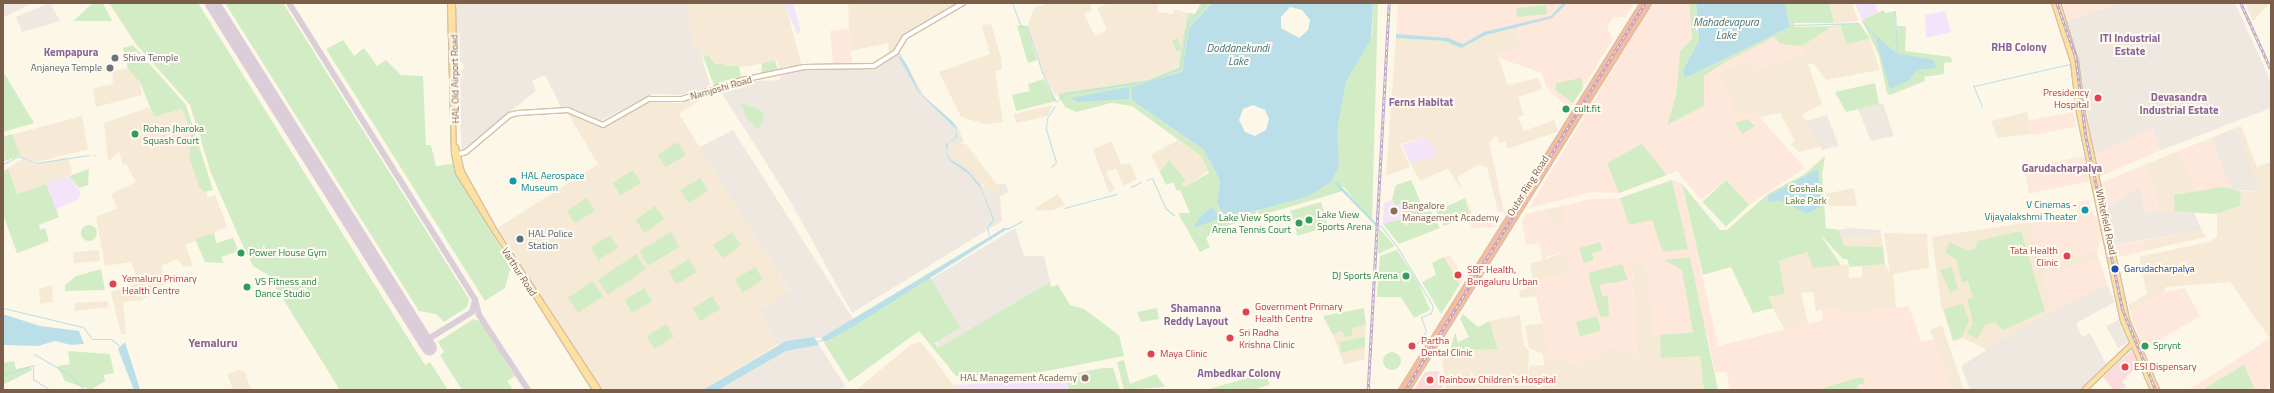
<!DOCTYPE html>
<style>
body{margin:0}
#map{position:relative;width:2274px;height:393px;overflow:hidden;background:#fdf7e8;font-family:"Titillium Web",sans-serif}
div>[style]{position:absolute}
.residential>*{inset:0;background:#f6e9d6;transform-origin:0 0}
.commercial>*{inset:0;background:#fee8db;transform-origin:0 0}
.industrial>*{inset:0;background:#eee8e1}
.education>*{inset:0;background:#f4e4fa}
.medical>*{inset:0;background:#fcdbdc}
.green>*{inset:0;background:#d2edc5;transform-origin:0 0}
.round{border-radius:50%}
.water>*{inset:0;background:#bbdfe9}
.stream>*{height:1px;margin:-0.5px;padding:0 0.5px;transform-origin:0.5px;border-radius:0.5px;background:#bbdfe9}
.taxiway>*{height:6px;margin:-3px;padding:0 3px;transform-origin:3px;border-radius:3px;background:#dcced8}
.runway>*{height:15px;margin:-7.5px;padding:0 7.5px;transform-origin:7.5px;border-radius:7.5px;background:#dcced8}
.roads{filter:drop-shadow(1px 0 #d4c0aa) drop-shadow(-1px 0 #d4c0aa) drop-shadow(0 1px #d4c0aa) drop-shadow(0 -1px #d4c0aa)}
.secondary>*{height:3.5px;margin:-1.75px;padding:0 1.75px;transform-origin:1.75px;border-radius:1.75px;background:#fff}
.primary>*{height:4px;margin:-2px;padding:0 2px;transform-origin:2px;border-radius:2px;background:#fee19e}
.highway>*{height:5px;margin:-2.5px;padding:0 2.5px;transform-origin:2.5px;border-radius:2.5px;background:#fabb9c}
.rail>*{height:2.5px;margin-top:-1.25px;transform-origin:0;background:repeating-linear-gradient(90deg,#fffaef 0 3px,#bba4c9 0 6px);box-sizing:border-box;border-block:1px solid #bba4c9}
.dots>*{width:11px;height:11px;translate:-50% -50%;box-sizing:border-box;border:2px solid #fffaef;border-radius:50%}
span{translate:-50% -50%;white-space:nowrap;text-align:center;line-height:1.15;-webkit-text-stroke:4px #fffaef;paint-order:stroke}
.worship-label{font-size:10px;color:#5b616d}
.left{translate:0 -50%;text-align:left}
.right{translate:-100% -50%;text-align:right}
.street-label{font-size:10px;color:#7a5e4a}
.health-label{font-size:10px;color:#be3a42}
.leisure-label{font-size:10px;color:#27864d}
.culture-label{font-size:10px;color:#0d838f}
.park-label{font-size:10px;color:#4c7a3e}
.education-label{font-size:10px;color:#785e54}
.service-label{font-size:10px;color:#4e5e75}
.transit-label{font-size:10px;color:#164399}
.water-label{font-size:11px;color:#3f7687;font-style:italic}
.neighbourhood-label{font-size:11px;color:#886296;font-weight:700}
.quarter-label{font-size:12px;color:#886296;font-weight:700}
.frame{position:absolute;inset:0;border:4px solid #7a5e4a;pointer-events:none}
</style>
<div id="map">
<div class="residential">
<div style="clip-path:polygon(687px 3px,785px 3px,802px 66px,780px 73px,777px 61px,741px 67px,715px 65px,710px 55px,701px 56px,700px 50px,692px 46px)"></div>
<div style="clip-path:polygon(848px 3px,959px 3px,916px 30px,889px 55px,888px 43px,850px 51px)"></div>
<div style="clip-path:polygon(1049px 3px,1090px 3px,1092px 10px,1084px 14px,1095px 36px,1107px 30px,1097px 8px,1110px 3px,1154px 3px,1158px 4px,1158px 12px,1173px 14px,1174px 9px,1188px 13px,1180px 66px,1148px 80px,1055px 95px,1042px 72px,1028px 25px,1034px 8px)"></div>
<div style="clip-path:polygon(1829px 3px,1852px 3px,1858px 21px,1834px 23px)"></div>
<div style="clip-path:polygon(2245px 3px,2270px 3px,2253px 21px)"></div>
<div style="clip-path:polygon(991px 23px,1001px 58px,1002px 69px,995px 71px,1003px 122px,985px 124px,961px 117px,939px 72px,990px 54px,982px 26px)"></div>
<div style="clip-path:polygon(1840px 24px,1846px 44px,1870px 39px,1880px 70px,1826px 80px,1814px 64px,1808px 64px,1822px 104px,1802px 114px,1820px 147px,1799px 152px,1790px 144px,1795px 141px,1780px 113px,1759px 117px,1756px 113px,1736px 115px,1719px 73px,1751px 60px,1753px 72px,1804px 53px,1802px 46px,1832px 25px)"></div>
<div style="clip-path:polygon(1518px 26px,1520px 49px,1497px 53px,1508px 85px,1538px 78px,1543px 89px,1518px 97px,1524px 115px,1518px 117px,1524px 131px,1554px 120px,1557px 128px,1557px 132px,1507px 149px,1506px 142px,1500px 143px,1496px 135px,1489px 142px,1504px 211px,1498px 212px,1487px 167px,1478px 165px,1457px 177px,1473px 215px,1470px 215px,1465px 195px,1445px 164px,1447px 169px,1420px 181px,1411px 164px,1439px 154px,1426px 137px,1400px 144px,1410px 167px,1386px 176px,1396px 38px,1445px 41px,1461px 48px,1486px 35px)"></div>
<div style="clip-path:polygon(131px 68px,140px 82px,142px 95px,96px 107px,93px 88px,113px 84px,112px 71px)"></div>
<div style="clip-path:polygon(712px 92px,679px 114px,790px 292px,759px 312px,777px 345px,703px 390px,603px 390px,498px 228px,598px 164px,567px 112px,603px 128px,648px 102px,681px 103px)"></div>
<div style="clip-path:polygon(1053px 105px,1048px 116px,1016px 123px,1014px 114px)"></div>
<div style="clip-path:polygon(149px 107px,154px 117px,182px 109px,191px 133px,189px 156px,204px 192px,207px 192px,207px 198px,215px 195px,227px 227px,185px 245px,193px 266px,184px 267px,177px 259px,161px 266px,168px 283px,151px 290px,152px 294px,145px 298px,141px 290px,144px 300px,123px 302px,126px 334px,121px 334px,111px 292px,139px 283px,131px 262px,105px 266px,96px 217px,117px 208px,111px 194px,136px 182px,126px 164px,123px 165px,119px 152px,108px 162px,104px 123px)"></div>
<div style="clip-path:polygon(2027px 112px,2031px 134px,1998px 138px,1991px 121px)"></div>
<div style="clip-path:polygon(82px 116px,88px 149px,37px 162px,18px 156px,5px 161px,3px 158px,3px 137px)"></div>
<div style="clip-path:polygon(2241px 126px,2257px 167px,2271px 162px,2271px 340px,2230px 282px,2166px 287px,2164px 292px,2130px 312px,2128px 305px,2147px 294px,2139px 257px,2208px 242px,2217px 237px,2217px 210px,2240px 206px,2241px 191px,2261px 192px,2235px 128px)"></div>
<div style="clip-path:polygon(1178px 140px,1202px 157px,1209px 171px,1184px 187px,1182px 183px,1186px 182px,1164px 170px,1160px 172px,1151px 155px)"></div>
<div style="clip-path:polygon(1112px 141px,1121px 165px,1130px 163px,1137px 179px,1124px 186px,1116px 169px,1106px 172px,1115px 190px,1109px 193px,1093px 149px)"></div>
<div style="clip-path:polygon(952px 142px,966px 144px,997px 185px,998px 191px,989px 195px,983px 185px,951px 157px,947px 149px)"></div>
<div style="clip-path:polygon(2178px 151px,2197px 193px,2174px 195px,2175px 211px,2158px 212px,2157px 196px,2144px 165px)"></div>
<div style="clip-path:polygon(68px 157px,72px 172px,69px 176px,3px 199px,3px 171px,23px 159px,35px 164px)"></div>
<div style="clip-path:polygon(1854px 188px,1857px 206px,1826px 206px,1825px 194px)"></div>
<div style="clip-path:polygon(1058px 194px,1065px 205px,1053px 210px,1038px 211px,1035px 208px)"></div>
<div style="clip-path:polygon(1563px 206px,1567px 227px,1561px 228px,1547px 218px,1544px 210px)"></div>
<div style="clip-path:polygon(2099px 217px,2102px 233px,2097px 253px,2107px 284px,1987px 350px,1963px 338px,1953px 342px,1941px 305px,1932px 237px,2017px 224px)"></div>
<div style="clip-path:polygon(2202px 230px,2206px 237px,2144px 251px,2142px 241px)"></div>
<div style="clip-path:polygon(1884px 233px,1927px 234px,1929px 268px,1893px 274px,1896px 308px,1840px 315px,1839px 306px,1816px 311px,1813px 292px,1801px 293px,1808px 324px,1785px 330px,1767px 298px,1785px 294px,1779px 261px,1808px 252px,1841px 265px,1849px 264px,1849px 278px,1862px 277px,1862px 266px,1885px 264px,1890px 274px)"></div>
<div style="clip-path:polygon(1869px 234px,1881px 235px,1883px 247px,1844px 246px,1841px 237px,1869px 238px)"></div>
<div style="left:99px;top:250px;width:11px;height:26px;rotate:85deg"></div>
<div style="clip-path:polygon(1566px 252px,1571px 273px,1533px 282px,1537px 296px,1520px 298px,1519px 290px,1527px 289px,1526px 281px,1533px 280px,1530px 264px)"></div>
<div style="clip-path:polygon(1646px 262px,1654px 336px,1660px 335px,1661px 358px,1700px 355px,1704px 390px,1446px 390px,1442px 361px,1450px 351px,1498px 349px,1489px 321px,1520px 315px,1524px 346px,1529px 351px,1528px 373px,1530px 366px,1544px 365px,1543px 354px,1529px 348px,1525px 326px,1543px 323px,1549px 356px,1581px 359px,1612px 347px,1637px 355px,1632px 264px)"></div>
<div style="clip-path:polygon(52px 285px,53px 302px,40px 304px,39px 289px)"></div>
<div style="clip-path:polygon(108px 301px,109px 307px,75px 311px,74px 303px)"></div>
<div style="clip-path:polygon(1366px 325px,1365px 336px,1339px 342px,1341px 352px,1365px 347px,1364px 360px,1344px 364px,1333px 335px,1342px 331px,1353px 336px,1352px 328px)"></div>
<div style="clip-path:polygon(1942px 325px,1964px 390px,1952px 390px,1930px 330px)"></div>
<div style="clip-path:polygon(921px 342px,957px 390px,856px 390px,912px 344px)"></div>
<div style="clip-path:polygon(239px 370px,245px 372px,251px 390px,233px 390px,227px 374px)"></div>
</div>
<div class="commercial">
<div style="clip-path:polygon(1398px 3px,1634px 3px,1625px 17px,1613px 17px,1607px 28px,1613px 39px,1570px 109px,1546px 87px,1542px 73px,1499px 58px,1497px 53px,1520px 49px,1518px 26px,1486px 35px,1461px 48px,1445px 41px,1396px 38px)"></div>
<div style="clip-path:polygon(1653px 3px,1689px 3px,1692px 39px,1680px 51px,1676px 95px,1667px 125px,1704px 106px,1704px 76px,1729px 60px,1774px 37px,1784px 43px,1801px 43px,1804px 53px,1753px 72px,1750px 60px,1719px 73px,1736px 115px,1756px 113px,1805px 168px,1749px 205px,1726px 180px,1701px 200px,1677px 171px,1619px 193px,1592px 192px,1529px 208px)"></div>
<div style="clip-path:polygon(2062px 3px,2119px 3px,2067px 21px)"></div>
<div style="left:849px;top:29px;width:35px;height:19px;rotate:85deg"></div>
<div style="left:2073px;top:112px;width:15px;height:45px;rotate:79deg"></div>
<div style="clip-path:polygon(2152px 127px,2161px 150px,2099px 177px,2094px 155px)"></div>
<div style="clip-path:polygon(2211px 138px,2231px 189px,2197px 193px,2178px 151px)"></div>
<div style="left:2085px;top:156px;width:26px;height:62px;rotate:79deg"></div>
<div style="clip-path:polygon(2144px 165px,2157px 196px,2158px 212px,2145px 213px,2140px 187px,2106px 208px,2100px 183px)"></div>
<div style="clip-path:polygon(1672px 180px,1682px 184px,1718px 346px,1823px 320px,1821px 309px,1839px 306px,1841px 315px,1909px 306px,1921px 342px,1934px 339px,1952px 390px,1730px 390px,1726px 371px,1715px 373px,1706px 330px,1654px 336px,1646px 262px,1632px 264px,1637px 356px,1612px 347px,1576px 364px,1549px 356px,1533px 282px,1571px 273px,1565px 252px,1547px 256px,1543px 262px,1539px 243px,1526px 245px,1522px 222px,1525px 214px,1544px 210px,1547px 218px,1565px 228px,1563px 206px,1591px 199px,1626px 198px)"></div>
<div style="clip-path:polygon(2088px 199px,2094px 216px,2099px 216px,2102px 233px,2097px 251px,2041px 267px,2030px 223px,2078px 219px,2076px 203px)"></div>
<div style="clip-path:polygon(1502px 218px,1496px 227px,1471px 228px,1471px 221px)"></div>
<div style="clip-path:polygon(2142px 241px,2144px 251px,2119px 257px,2114px 245px)"></div>
<div style="clip-path:polygon(1450px 255px,1463px 278px,1460px 284px,1444px 257px)"></div>
<div style="clip-path:polygon(2098px 259px,2107px 284px,2053px 313px,2042px 275px)"></div>
<div style="clip-path:polygon(2185px 288px,2200px 316px,2143px 350px,2130px 312px,2164px 292px)"></div>
<div style="clip-path:polygon(2270px 338px,2271px 379px,2267px 390px,2189px 390px)"></div>
</div>
<div class="industrial">
<div style="clip-path:polygon(3px 3px,32px 3px,3px 18px)"></div>
<div style="clip-path:polygon(50px 3px,60px 21px,22px 32px,16px 17px)"></div>
<div style="clip-path:polygon(455px 3px,687px 3px,692px 46px,700px 50px,710px 86px,680px 95px,653px 94px,600px 121px,575px 109px,561px 107px,545px 75px,532px 81px,536px 91px,462px 150px,456px 75px,464px 68px,463px 63px,456px 60px)"></div>
<div style="clip-path:polygon(2119px 3px,2235px 3px,2271px 82px,2271px 108px,2161px 150px,2152px 128px,2094px 155px,2078px 56px,2067px 21px)"></div>
<div style="clip-path:polygon(900px 53px,924px 96px,957px 126px,964px 142px,949px 144px,951px 157px,970px 168px,989px 195px,998px 191px,997px 185px,1005px 183px,1009px 192px,1000px 196px,1002px 221px,852px 313px,792px 204px,720px 90px,743px 82px,779px 80px,781px 76px,805px 68px,875px 68px)"></div>
<div style="clip-path:polygon(1883px 103px,1894px 136px,1871px 141px,1858px 109px)"></div>
<div style="clip-path:polygon(1827px 115px,1839px 146px,1822px 150px,1806px 121px)"></div>
<div style="clip-path:polygon(2235px 128px,2262px 192px,2231px 189px,2211px 138px)"></div>
<div style="clip-path:polygon(733px 130px,853px 319px,823px 337px,777px 345px,759px 311px,790px 291px,699px 147px)"></div>
<div style="clip-path:polygon(2140px 187px,2145px 213px,2193px 210px,2202px 230px,2114px 245px,2106px 208px)"></div>
<div style="clip-path:polygon(1015px 228px,1024px 256px,1044px 256px,1050px 282px,938px 348px,931px 279px)"></div>
<div style="clip-path:polygon(1849px 228px,1881px 230px,1881px 235px,1869px 234px,1869px 238px,1841px 237px,1839px 230px)"></div>
<div style="clip-path:polygon(2107px 284px,2115px 302px,2076px 323px,2082px 337px,2090px 333px,2106px 364px,2079px 390px,1970px 390px,1961px 366px,2025px 326px)"></div>
<div style="clip-path:polygon(2118px 320px,2128px 342px,2118px 348px,2106px 326px)"></div>
<div style="clip-path:polygon(819px 345px,845px 386px,840px 390px,718px 390px,786px 351px)"></div>
</div>
<div class="education">
<div style="clip-path:polygon(784px 3px,793px 3px,801px 32px,797px 34px)"></div>
<div style="clip-path:polygon(1855px 3px,1875px 3px,1878px 12px,1862px 20px)"></div>
<div style="clip-path:polygon(1945px 11px,1951px 32px,1926px 38px,1925px 15px)"></div>
<div style="clip-path:polygon(1426px 137px,1439px 154px,1411px 164px,1402px 145px)"></div>
<div style="clip-path:polygon(69px 176px,81px 193px,79px 199px,57px 209px,59px 217px,39px 225px,40px 230px,45px 228px,49px 241px,17px 253px,3px 214px,3px 199px)"></div>
<div style="clip-path:polygon(1392px 199px,1395px 205px,1401px 203px,1405px 218px,1383px 224px,1384px 203px)"></div>
<div style="clip-path:polygon(1103px 368px,1113px 368px,1120px 390px,957px 390px,954px 385px,1044px 380px)"></div>
</div>
<div class="medical">
<div style="clip-path:polygon(2132px 350px,2139px 365px,2122px 381px,2126px 387px,2114px 390px,2103px 377px)"></div>
<div style="clip-path:polygon(1439px 371px,1443px 388px,1414px 390px,1425px 372px)"></div>
</div>
<div class="green">
<div style="clip-path:polygon(93px 3px,103px 3px,112px 21px,73px 21px)"></div>
<div style="clip-path:polygon(109px 3px,198px 3px,425px 365px,430px 362px,448px 390px,340px 390px,268px 275px,253px 266px,243px 246px,211px 173px,190px 105px,136px 44px)"></div>
<div style="clip-path:polygon(225px 3px,283px 3px,469px 299px,467px 307px,444px 322px,436px 314px,419px 311px)"></div>
<div style="clip-path:polygon(1201px 3px,1212px 3px,1189px 28px,1182px 72px,1146px 85px,1133px 101px,1204px 150px,1220px 181px,1217px 203px,1226px 219px,1307px 197px,1339px 166px,1336px 129px,1346px 82px,1372px 35px,1373px 3px,1378px 3px,1372px 221px,1344px 187px,1335px 184px,1343px 191px,1216px 229px,1206px 238px,1210px 247px,1200px 252px,1180px 217px,1179px 213px,1190px 213px,1180px 190px,1177px 191px,1173px 182px,1166px 185px,1160px 172px,1169px 160px,1186px 181px,1182px 183px,1184px 187px,1209px 173px,1202px 157px,1132px 106px,1111px 103px,1076px 112px,1065px 107px,1057px 94px,1148px 80px,1179px 67px,1181px 50px,1177px 52px,1172px 41px,1178px 37px,1181px 49px,1188px 13px,1195px 14px)"></div>
<div style="clip-path:polygon(1689px 3px,1696px 3px,1699px 40px,1683px 70px,1685px 78px,1790px 27px,1785px 3px,1829px 3px,1834px 23px,1794px 23px,1795px 27px,1832px 26px,1802px 46px,1781px 44px,1774px 37px,1729px 60px,1704px 76px,1704px 106px,1667px 125px,1676px 95px,1680px 51px,1692px 39px)"></div>
<div style="left:1546px;top:5px;width:9px;height:30px;rotate:84deg"></div>
<div style="clip-path:polygon(1884px 10px,1885px 13px,1895px 11px,1897px 49px,1897px 26px,1906px 26px,1905px 51px,1951px 57px,1952px 62px,1944px 63px,1944px 74px,1924px 77px,1925px 81px,1890px 95px,1887px 93px,1879px 56px,1862px 20px)"></div>
<div style="clip-path:polygon(1840px 24px,1860px 24px,1870px 39px,1846px 44px)"></div>
<div style="clip-path:polygon(1020px 25px,1027px 26px,1037px 60px,1028px 63px,1017px 26px)"></div>
<div style="clip-path:polygon(343px 40px,354px 56px,364px 48px,377px 66px,386px 60px,401px 75px,423px 76px,426px 145px,431px 145px,436px 166px,452px 164px,511px 266px,505px 288px,485px 301px,326px 49px)"></div>
<div style="clip-path:polygon(133px 45px,186px 105px,213px 190px,204px 192px,199px 186px,189px 156px,191px 133px,182px 109px,154px 117px,140px 82px,128px 69px,123px 48px)"></div>
<div style="clip-path:polygon(709px 55px,715px 65px,723px 63px,724px 66px,739px 66px,741px 78px,715px 88px,703px 56px)"></div>
<div style="clip-path:polygon(775px 61px,779px 73px,761px 76px,762px 63px)"></div>
<div style="clip-path:polygon(3px 71px,34px 123px,3px 132px)"></div>
<div style="clip-path:polygon(1581px 78px,1583px 88px,1573px 103px,1555px 90px,1556px 83px)"></div>
<div style="clip-path:polygon(1044px 79px,1056px 101px,1016px 111px,1012px 95px,1030px 91px,1028px 84px)"></div>
<div style="clip-path:polygon(1875px 83px,1879px 104px,1846px 112px,1835px 92px)"></div>
<div style="clip-path:polygon(741px 103px,760px 110px,764px 116px,759px 130px,747px 119px)"></div>
<div style="clip-path:polygon(1747px 119px,1755px 126px,1742px 134px,1735px 123px)"></div>
<div style="clip-path:polygon(12px 134px,20px 155px,5px 161px,3px 137px)"></div>
<div style="left:678px;top:142px;width:15px;height:24px;rotate:58deg"></div>
<div style="clip-path:polygon(1642px 144px,1667px 175px,1619px 193px,1607px 163px)"></div>
<div style="clip-path:polygon(1825px 156px,1822px 176px,1826px 228px,1839px 230px,1844px 246px,1883px 247px,1885px 264px,1850px 267px,1847px 259px,1843px 259px,1820px 234px,1841px 265px,1813px 268px,1808px 252px,1779px 261px,1785px 294px,1768px 297px,1773px 308px,1753px 313px,1731px 267px,1703px 275px,1682px 184px,1720px 230px,1727px 230px,1769px 193px,1805px 174px)"></div>
<div style="clip-path:polygon(8px 169px,17px 194px,46px 184px,59px 217px,39px 225px,40px 230px,45px 228px,49px 241px,17px 253px,3px 214px,3px 171px)"></div>
<div style="clip-path:polygon(89px 169px,88px 185px,79px 188px,69px 176px)"></div>
<div style="left:633px;top:170px;width:15px;height:24px;rotate:58deg"></div>
<div style="left:700px;top:178px;width:15px;height:23px;rotate:58deg"></div>
<div style="clip-path:polygon(1411px 180px,1425px 212px,1431px 211px,1440px 228px,1399px 244px,1383px 224px,1405px 218px,1401px 204px,1395px 205px,1392px 199px,1396px 185px)"></div>
<div style="clip-path:polygon(1672px 180px,1688px 249px,1663px 252px,1652px 220px,1629px 225px,1620px 198px)"></div>
<div style="left:1726px;top:180px;width:34px;height:32px;rotate:47deg"></div>
<div style="clip-path:polygon(2222px 187px,2241px 191px,2240px 206px,2215px 214px,2175px 211px,2174px 195px)"></div>
<div style="left:587px;top:198px;width:15px;height:24px;rotate:58deg"></div>
<div style="clip-path:polygon(1465px 198px,1470px 215px,1444px 226px,1436px 211px)"></div>
<div style="left:1321px;top:202px;width:26px;height:32px;rotate:74deg"></div>
<div style="left:655px;top:206px;width:16px;height:24px;rotate:55deg"></div>
<div class="round" style="left:81px;top:225px;width:16px;height:16px"></div>
<div style="clip-path:polygon(1379px 228px,1395px 246px,1378px 254px)"></div>
<div style="clip-path:polygon(2021px 231px,2045px 311px,2003px 330px,1995px 322px,1985px 325px,1977px 339px,1967px 333px,1973px 323px,1967px 299px,1973px 299px,1968px 281px,1962px 282px,1956px 259px,1945px 253px,1950px 242px,1968px 251px,1976px 248px,1977px 241px)"></div>
<div style="left:671px;top:232px;width:17px;height:37px;rotate:59deg"></div>
<div style="left:732px;top:232px;width:16px;height:23px;rotate:55deg"></div>
<div style="clip-path:polygon(214px 233px,216px 243px,233px 238px,239px 251px,221px 257px,224px 263px,205px 262px,195px 239px)"></div>
<div style="left:610px;top:235px;width:15px;height:23px;rotate:58deg"></div>
<div style="clip-path:polygon(1600px 242px,1602px 250px,1592px 253px,1594px 260px,1584px 263px,1579px 248px)"></div>
<div style="clip-path:polygon(1397px 250px,1419px 284px,1430px 310px,1414px 318px,1401px 297px,1377px 297px,1380px 256px)"></div>
<div style="left:636px;top:254px;width:18px;height:46px;rotate:56deg"></div>
<div style="clip-path:polygon(1444px 257px,1460px 284px,1441px 314px,1422px 282px,1436px 275px,1432px 263px)"></div>
<div style="clip-path:polygon(1690px 257px,1692px 267px,1718px 390px,1704px 390px,1700px 356px,1661px 358px,1660px 335px,1693px 332px,1682px 270px,1664px 260px)"></div>
<div style="left:689px;top:259px;width:15px;height:24px;rotate:58deg"></div>
<div style="clip-path:polygon(1622px 264px,1628px 280px,1599px 285px,1603px 297px,1608px 295px,1609px 316px,1600px 317px,1588px 273px)"></div>
<div style="left:755px;top:267px;width:15px;height:24px;rotate:58deg"></div>
<div style="clip-path:polygon(1952px 267px,1958px 289px,1950px 292px,1940px 270px)"></div>
<div style="clip-path:polygon(101px 269px,105px 290px,65px 291px,65px 285px,76px 276px)"></div>
<div style="clip-path:polygon(930px 277px,960px 328px,935px 343px,938px 348px,1050px 282px,1051px 287px,1058px 285px,1070px 305px,1084px 309px,1119px 335px,1124px 356px,1036px 373px,956px 376px,919px 331px,849px 382px,824px 343px)"></div>
<div style="left:593px;top:281px;width:18px;height:30px;rotate:56deg"></div>
<div style="left:644px;top:288px;width:15px;height:23px;rotate:58deg"></div>
<div style="left:712px;top:296px;width:15px;height:23px;rotate:58deg"></div>
<div style="clip-path:polygon(1963px 304px,1969px 321px,1962px 337px,1953px 340px,1944px 309px)"></div>
<div style="clip-path:polygon(1157px 308px,1159px 319px,1141px 322px,1137px 312px)"></div>
<div style="clip-path:polygon(1364px 308px,1366px 325px,1352px 328px,1353px 336px,1345px 337px,1342px 331px,1333px 335px,1323px 316px)"></div>
<div style="clip-path:polygon(1463px 314px,1478px 327px,1489px 321px,1498px 349px,1450px 351px,1455px 332px,1458px 342px,1469px 337px,1460px 319px)"></div>
<div style="left:1597px;top:316px;width:15px;height:22px;rotate:74deg"></div>
<div style="clip-path:polygon(473px 319px,481px 322px,515px 376px,507px 381px,513px 390px,462px 390px,440px 355px,444px 352px,438px 342px)"></div>
<div style="left:666px;top:324px;width:15px;height:23px;rotate:58deg"></div>
<div style="clip-path:polygon(1365px 336px,1365px 347px,1341px 353px,1339px 342px)"></div>
<div style="clip-path:polygon(68px 351px,110px 354px,114px 373px,104px 375px,105px 381px,91px 390px,65px 381px,57px 366px,70px 364px)"></div>
<div class="round" style="left:1383px;top:352px;width:18px;height:18px"></div>
<div style="clip-path:polygon(1124px 360px,1130px 384px,1156px 374px,1165px 387px,1124px 390px,1117px 362px)"></div>
<div style="clip-path:polygon(14px 361px,16px 369px,30px 366px,32px 370px,3px 385px,3px 363px)"></div>
<div style="clip-path:polygon(2244px 365px,2255px 390px,2206px 390px,2205px 388px)"></div>
<div style="clip-path:polygon(1103px 368px,1113px 368px,1120px 390px,1070px 390px,1064px 376px)"></div>
<div style="clip-path:polygon(1264px 373px,1270px 384px,1254px 390px,1206px 390px)"></div>
<div style="clip-path:polygon(1857px 378px,1863px 378px,1865px 383px,1857px 385px,1858px 390px,1817px 390px)"></div>
</div>
<div class="water">
<div style="clip-path:polygon(evenodd,1212px 3px,1373px 3px,1371px 39px,1346px 82px,1337px 129px,1339px 166px,1331px 182px,1307px 197px,1226px 219px,1217px 203px,1220px 181px,1204px 150px,1133px 101px,1131px 96px,1132px 87px,1182px 72px,1189px 28px,1212px 3px,1290px 7px,1302px 10px,1310px 20px,1308px 30px,1299px 38px,1281px 28px,1281px 17px,1290px 7px,1212px 3px,1253px 105px,1265px 110px,1269px 119px,1266px 130px,1255px 136px,1245px 132px,1239px 120px,1243px 109px,1253px 105px)"></div>
<div style="clip-path:polygon(1563px 3px,1567px 3px,1552px 18px,1486px 35px,1461px 48px,1445px 41px,1396px 38px,1396px 34px,1448px 38px,1463px 44px,1484px 32px,1551px 16px)"></div>
<div style="clip-path:polygon(1696px 3px,1785px 3px,1790px 27px,1685px 78px,1683px 70px,1699px 40px)"></div>
<div style="clip-path:polygon(1878px 37px,1896px 53px,1934px 60px,1936px 68px,1916px 70px,1910px 80px,1890px 89px,1876px 40px)"></div>
<div style="clip-path:polygon(898px 56px,901px 57px,907px 65px,920px 93px,953px 122px,957px 129px,957px 136px,955px 139px,948px 143px,946px 152px,951px 160px,967px 170px,980px 185px,994px 219px,993px 223px,987px 228px,993px 220px,981px 189px,969px 174px,950px 161px,946px 153px,946px 144px,955px 138px,957px 130px,919px 93px)"></div>
<div style="clip-path:polygon(1129px 87px,1129px 99px,1077px 102px,1071px 98px)"></div>
<div style="clip-path:polygon(1818px 169px,1821px 206px,1807px 214px,1780px 200px,1768px 202px,1768px 196px)"></div>
<div style="clip-path:polygon(1337px 182px,1376px 223px,1376px 226px,1335px 184px)"></div>
<div style="clip-path:polygon(1212px 207px,1221px 218px,1193px 228px,1200px 217px)"></div>
<div style="clip-path:polygon(1004px 228px,1009px 228px,854px 326px,825px 342px,821px 338px)"></div>
<div style="clip-path:polygon(3px 314px,40px 326px,79px 331px,84px 344px,71px 345px,55px 341px,38px 346px,3px 345px)"></div>
<div style="clip-path:polygon(814px 337px,819px 345px,786px 351px,718px 390px,703px 390px,786px 341px)"></div>
<div style="clip-path:polygon(125px 342px,139px 386px,140px 390px,134px 390px,118px 349px)"></div>
</div>
<div class="stream">
<div style="left:1012px;top:3px;width:26px;rotate:69deg"></div>
<div style="left:1021px;top:27px;width:6px;rotate:-9deg"></div>
<div style="left:1027px;top:26px;width:48px;rotate:71.9deg"></div>
<div style="left:1042px;top:72px;width:33px;rotate:65deg"></div>
<div style="left:1895px;top:11px;width:43px;rotate:87.3deg"></div>
<div style="left:1863px;top:22px;width:21px;rotate:49deg"></div>
<div style="left:1793px;top:25px;width:65px;rotate:-1.8deg"></div>
<div style="left:1914px;top:70px;width:9px;rotate:21deg"></div>
<div style="left:1973px;top:85px;width:23px;rotate:67deg"></div>
<div style="left:1974px;top:86px;width:98px;rotate:-13deg"></div>
<div style="left:1057px;top:101px;width:12px;rotate:-42deg"></div>
<div style="left:1066px;top:93px;width:83px;rotate:-8.3deg"></div>
<div style="left:1148px;top:81px;width:35px;rotate:-22deg"></div>
<div style="left:1180px;top:68px;width:47px;rotate:-80.1deg"></div>
<div style="left:1188px;top:22px;width:27px;rotate:-45deg"></div>
<div style="left:93px;top:155px;width:2px;rotate:27deg"></div>
<div style="left:3px;top:164px;width:17px;rotate:-28deg"></div>
<div style="left:18px;top:156px;width:19px;rotate:21deg"></div>
<div style="left:36px;top:163px;width:54px;rotate:-8.6deg"></div>
<div style="left:1051px;top:167px;width:7px;rotate:-45deg"></div>
<div style="left:1056px;top:162px;width:34px;rotate:-107deg"></div>
<div style="left:1046px;top:129px;width:11px;rotate:-85deg"></div>
<div style="left:1047px;top:118px;width:14px;rotate:-56deg"></div>
<div style="left:1147px;top:180px;width:5px;rotate:-22deg"></div>
<div style="left:1152px;top:178px;width:34px;rotate:66deg"></div>
<div style="left:1166px;top:209px;width:10px;rotate:37deg"></div>
<div style="left:1131px;top:187px;width:11px;rotate:-27deg"></div>
<div style="left:1064px;top:208px;width:54px;rotate:-15.1deg"></div>
<div style="left:1376px;top:225px;width:5px;rotate:11deg"></div>
<div style="left:1381px;top:226px;width:24px;rotate:52deg"></div>
<div style="left:1396px;top:245px;width:71px;rotate:58.8deg"></div>
<div style="left:1433px;top:306px;width:7px;rotate:106deg"></div>
<div style="left:1431px;top:313px;width:11px;rotate:158deg"></div>
<div style="left:1421px;top:317px;width:15px;rotate:70deg"></div>
<div style="left:1426px;top:331px;width:15px;rotate:127deg"></div>
<div style="left:987px;top:227px;width:8px;rotate:76deg"></div>
<div style="left:1007px;top:229px;width:17px;rotate:-28deg"></div>
<div style="left:3px;top:308px;width:82px;rotate:13.4deg"></div>
<div style="left:83px;top:327px;width:15px;rotate:53deg"></div>
<div style="left:92px;top:339px;width:19px"></div>
<div style="left:111px;top:339px;width:13px;rotate:39deg"></div>
<div style="left:817px;top:341px;width:6px;rotate:-9deg"></div>
<div style="left:34px;top:354px;width:42px;rotate:30.3deg"></div>
<div style="left:70px;top:375px;width:21px;rotate:47deg"></div>
<div style="left:33px;top:365px;width:14px;rotate:90deg"></div>
<div style="left:33px;top:379px;width:20px;rotate:33deg"></div>
<div style="left:3px;top:375px;width:32px;rotate:-18deg"></div>
</div>
<div class="taxiway">
<div style="left:289px;top:3px;width:350px;rotate:57.9deg"></div>
<div style="left:475px;top:300px;width:12px;rotate:104deg"></div>
<div style="left:472px;top:312px;width:55px;rotate:148.3deg"></div>
<div style="left:476px;top:303px;width:12px;rotate:76deg"></div>
<div style="left:479px;top:315px;width:90px;rotate:56.8deg"></div>
</div>
<div class="runway">
<div style="left:212px;top:3px;width:407px;rotate:57.8deg"></div>
</div>
<div class="roads">
<div class="secondary">
<div style="left:455px;top:155px;width:11px;rotate:-15deg"></div>
<div style="left:466px;top:152px;width:57px;rotate:-40.1deg"></div>
<div style="left:510px;top:115px;width:8px;rotate:-14deg"></div>
<div style="left:518px;top:113px;width:50px;rotate:-3.4deg"></div>
<div style="left:568px;top:110px;width:38px;rotate:23deg"></div>
<div style="left:603px;top:125px;width:53px;rotate:-29.5deg"></div>
<div style="left:649px;top:99px;width:33px"></div>
<div style="left:682px;top:99px;width:63px;rotate:-17.6deg"></div>
<div style="left:742px;top:80px;width:63px;rotate:-11.8deg"></div>
<div style="left:804px;top:67px;width:70px;rotate:-0.8deg"></div>
<div style="left:874px;top:66px;width:26px;rotate:-32deg"></div>
<div style="left:896px;top:52px;width:17px;rotate:-59deg"></div>
<div style="left:905px;top:37px;width:67px;rotate:-30.4deg"></div>
</div>
<div class="primary">
<div style="left:450px;top:3px;width:151px;rotate:88.5deg"></div>
<div style="left:454px;top:154px;width:19px;rotate:78deg"></div>
<div style="left:458px;top:173px;width:257px;rotate:57.7deg"></div>
<div style="left:453px;top:3px;width:113px;rotate:89deg"></div>
<div style="left:2054px;top:3px;width:62px;rotate:72.1deg"></div>
<div style="left:2073px;top:62px;width:51px;rotate:83.3deg"></div>
<div style="left:2079px;top:113px;width:213px;rotate:78.1deg"></div>
<div style="left:2123px;top:321px;width:75px;rotate:66.5deg"></div>
<div style="left:2058px;top:3px;width:61px;rotate:72.8deg"></div>
<div style="left:2076px;top:61px;width:53px;rotate:82.5deg"></div>
<div style="left:2083px;top:114px;width:211px;rotate:77.9deg"></div>
<div style="left:2127px;top:320px;width:76px;rotate:66.8deg"></div>
<div style="left:456px;top:147px;width:26px;rotate:77deg"></div>
<div style="left:462px;top:172px;width:68px;rotate:60.8deg"></div>
<div style="left:495px;top:231px;width:190px;rotate:56.8deg"></div>
<div style="left:2084px;top:390px;width:66px;rotate:-43.8deg"></div>
</div>
<div class="highway">
<div style="left:1401px;top:390px;width:456px;rotate:-58deg"></div>
<div style="left:1406px;top:390px;width:456px;rotate:-58deg"></div>
</div>
</div>
<div class="rail">
<div style="left:2057px;top:3px;width:57px;rotate:70.6deg"></div>
<div style="left:2076px;top:57px;width:80px;rotate:82.8deg"></div>
<div style="left:2086px;top:136px;width:178px;rotate:78deg"></div>
<div style="left:2123px;top:310px;width:87px;rotate:67.6deg"></div>
<div style="left:2241px;top:3px;width:72px;rotate:65.6deg"></div>
<div style="left:1368px;top:390px;width:388px;rotate:-86.9deg"></div>
<div style="left:1405px;top:390px;width:455px;rotate:-58.2deg"></div>
</div>
<div class="dots">
<div style="left:115px;top:58px;background:#6b7280"></div>
<div style="left:110px;top:68px;background:#6b7280"></div>
<div style="left:2098px;top:98px;background:#e0444e"></div>
<div style="left:1566px;top:109px;background:#2e9e5b"></div>
<div style="left:135px;top:134px;background:#2e9e5b"></div>
<div style="left:513px;top:181px;background:#0f9aa8"></div>
<div style="left:2085px;top:210px;background:#0f9aa8"></div>
<div style="left:1394px;top:211px;background:#8d6e63"></div>
<div style="left:1309px;top:220px;background:#2e9e5b"></div>
<div style="left:1299px;top:223px;background:#2e9e5b"></div>
<div style="left:520px;top:239px;background:#5c6f8a"></div>
<div style="left:241px;top:253px;background:#2e9e5b"></div>
<div style="left:2067px;top:256px;background:#e0444e"></div>
<div style="left:2115px;top:269px;background:#1a4fb4"></div>
<div style="left:1458px;top:275px;background:#e0444e"></div>
<div style="left:1406px;top:276px;background:#2e9e5b"></div>
<div style="left:113px;top:284px;background:#e0444e"></div>
<div style="left:247px;top:287px;background:#2e9e5b"></div>
<div style="left:1246px;top:312px;background:#e0444e"></div>
<div style="left:1230px;top:338px;background:#e0444e"></div>
<div style="left:1412px;top:346px;background:#e0444e"></div>
<div style="left:2145px;top:346px;background:#2e9e5b"></div>
<div style="left:1151px;top:354px;background:#e0444e"></div>
<div style="left:2125px;top:367px;background:#e0444e"></div>
<div style="left:1085px;top:378px;background:#8d6e63"></div>
<div style="left:1430px;top:380px;background:#e0444e"></div>
</div>
<div class="worship-label">
<span class="left" style="left:123px;top:58px">Shiva Temple</span>
<span class="right" style="left:102px;top:68px">Anjaneya Temple</span>
</div>
<div class="street-label">
<span style="left:455px;top:79px;rotate:-91deg">HAL Old Airport Road</span>
<span style="left:721px;top:88px;rotate:-16deg">Namjoshi Road</span>
<span style="left:1528px;top:186px;rotate:-58deg">Outer Ring Road</span>
<span style="left:2106px;top:222px;rotate:78deg">Whitefield Road</span>
<span style="left:519px;top:272px;rotate:57deg">Varthur Road</span>
</div>
<div class="health-label">
<span class="right" style="left:2089px;top:98px">Presidency<br>Hospital</span>
<span class="right" style="left:2058px;top:256px">Tata Health<br>Clinic</span>
<span class="left" style="left:1467px;top:275px">SBF Health,<br>Bengaluru Urban</span>
<span class="left" style="left:122px;top:284px">Yemaluru Primary<br>Health Centre</span>
<span class="left" style="left:1255px;top:312px">Government Primary<br>Health Centre</span>
<span class="left" style="left:1239px;top:338px">Sri Radha<br>Krishna Clinic</span>
<span class="left" style="left:1421px;top:346px">Partha<br>Dental Clinic</span>
<span class="left" style="left:1160px;top:354px">Maya Clinic</span>
<span class="left" style="left:2134px;top:367px">ESI Dispensary</span>
<span class="left" style="left:1439px;top:380px">Rainbow Children's Hospital</span>
</div>
<div class="leisure-label">
<span class="left" style="left:1574px;top:109px">cult.fit</span>
<span class="left" style="left:143px;top:134px">Rohan Jharoka<br>Squash Court</span>
<span class="left" style="left:1317px;top:220px">Lake View<br>Sports Arena</span>
<span class="right" style="left:1291px;top:223px">Lake View Sports<br>Arena Tennis Court</span>
<span class="left" style="left:249px;top:253px">Power House Gym</span>
<span class="right" style="left:1398px;top:276px">DJ Sports Arena</span>
<span class="left" style="left:255px;top:287px">VS Fitness and<br>Dance Studio</span>
<span class="left" style="left:2153px;top:346px">Sprynt</span>
</div>
<div class="culture-label">
<span class="left" style="left:521px;top:181px">HAL Aerospace<br>Museum</span>
<span class="right" style="left:2077px;top:210px">V Cinemas -<br>Vijayalakshmi Theater</span>
</div>
<div class="park-label">
<span style="left:1806px;top:194px">Goshala<br>Lake Park</span>
</div>
<div class="education-label">
<span class="left" style="left:1402px;top:211px">Bangalore<br>Management Academy</span>
<span class="right" style="left:1077px;top:378px">HAL Management Academy</span>
</div>
<div class="service-label">
<span class="left" style="left:528px;top:239px">HAL Police<br>Station</span>
</div>
<div class="transit-label">
<span class="left" style="left:2124px;top:269px">Garudacharpalya</span>
</div>
<div class="water-label">
<span style="left:1726px;top:29px">Mahadevapura<br>Lake</span>
<span style="left:1238px;top:55px">Doddanekundi<br>Lake</span>
</div>
<div class="neighbourhood-label">
<span style="left:2130px;top:45px">ITI Industrial<br>Estate</span>
<span style="left:2019px;top:47px">RHB Colony</span>
<span style="left:71px;top:52px">Kempapura</span>
<span style="left:2179px;top:104px">Devasandra<br>Industrial Estate</span>
<span style="left:1421px;top:102px">Ferns Habitat</span>
<span style="left:2062px;top:168px">Garudacharpalya</span>
<span style="left:1196px;top:315px">Shamanna<br>Reddy Layout</span>
<span style="left:1239px;top:373px">Ambedkar Colony</span>
</div>
<div class="quarter-label">
<span style="left:213px;top:343px">Yemaluru</span>
</div>
<div class="frame"></div>
</div>
